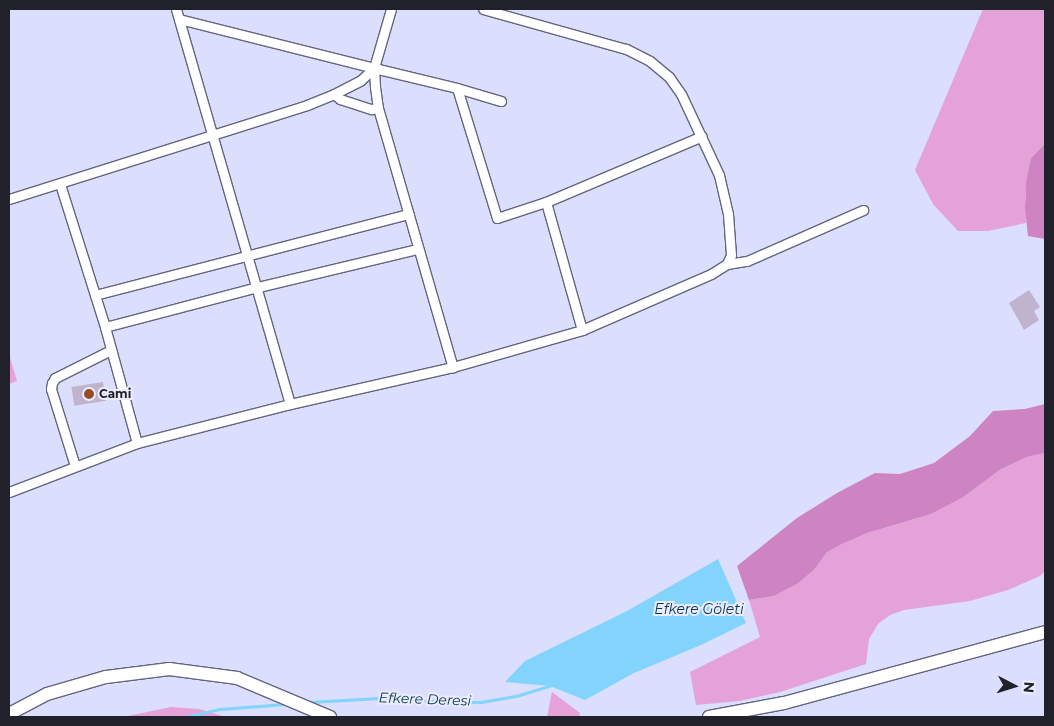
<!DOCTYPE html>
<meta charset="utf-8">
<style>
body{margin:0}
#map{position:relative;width:1054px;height:726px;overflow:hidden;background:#dbdefc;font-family:Montserrat,sans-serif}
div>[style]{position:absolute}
.green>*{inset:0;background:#e5a2d9}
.forest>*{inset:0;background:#ce83c2}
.water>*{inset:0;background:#82d4fd}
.stream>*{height:3px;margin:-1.5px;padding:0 1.5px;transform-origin:1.5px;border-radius:1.5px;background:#82d4fd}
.building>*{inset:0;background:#c0b3ce;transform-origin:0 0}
.roads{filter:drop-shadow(1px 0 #63657e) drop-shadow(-1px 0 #63657e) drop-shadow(0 1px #63657e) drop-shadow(0 -1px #63657e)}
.street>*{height:9px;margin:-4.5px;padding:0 4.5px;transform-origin:4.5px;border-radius:4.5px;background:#fff}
.secondary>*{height:12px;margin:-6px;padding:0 6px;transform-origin:6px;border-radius:6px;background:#fff}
.dots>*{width:14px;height:14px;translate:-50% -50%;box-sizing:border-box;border:2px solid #ebecfe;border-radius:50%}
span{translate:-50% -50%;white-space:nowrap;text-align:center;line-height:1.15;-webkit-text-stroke:4px #ebecfe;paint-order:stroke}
.poi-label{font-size:12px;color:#21212c;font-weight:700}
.left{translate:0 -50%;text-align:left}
.water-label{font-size:14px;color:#04374b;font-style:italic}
.frame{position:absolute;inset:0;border:10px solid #21212c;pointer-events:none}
.north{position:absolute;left:989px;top:661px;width:50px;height:50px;-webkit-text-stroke:4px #ebecfe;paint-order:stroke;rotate:95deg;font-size:14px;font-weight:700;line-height:20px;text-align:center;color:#21212c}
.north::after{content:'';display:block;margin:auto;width:18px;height:22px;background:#21212c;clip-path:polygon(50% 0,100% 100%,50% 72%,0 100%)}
</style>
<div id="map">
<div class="green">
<div style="clip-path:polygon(983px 9px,1045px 9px,1045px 144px,1031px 158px,1025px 196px,1026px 223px,988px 231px,958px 231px,933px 204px,915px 170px)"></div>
<div style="clip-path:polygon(9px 354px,17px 381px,9px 384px)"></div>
<div style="clip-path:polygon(1045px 453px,1045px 571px,1040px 576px,1008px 590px,970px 601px,904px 610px,890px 615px,878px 624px,869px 639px,866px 664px,780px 692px,740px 701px,696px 705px,690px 672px,760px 637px,749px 600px,774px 596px,797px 584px,814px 570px,827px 552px,840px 545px,867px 533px,931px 514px,962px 498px,1001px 469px,1027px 457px)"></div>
<div style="clip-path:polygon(552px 692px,580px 713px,579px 717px,547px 717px)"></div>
<div style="clip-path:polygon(171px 707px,199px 709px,226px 717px,123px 717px)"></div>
</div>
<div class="forest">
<div style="clip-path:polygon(1045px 144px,1045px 239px,1028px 236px,1025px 209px,1026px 183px,1031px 158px)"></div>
<div style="clip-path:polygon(1045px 404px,1045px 453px,1027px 457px,1001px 469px,962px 498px,931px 514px,867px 533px,840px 545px,827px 552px,814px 570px,797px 584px,774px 596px,749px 600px,737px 566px,797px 518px,837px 493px,875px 473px,900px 474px,934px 463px,970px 436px,993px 411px,1025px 409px)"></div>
</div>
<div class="water">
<div style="clip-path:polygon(718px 559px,746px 623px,701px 645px,634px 673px,585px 700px,550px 686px,505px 682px,525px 661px,627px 611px)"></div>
</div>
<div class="stream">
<div style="left:309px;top:702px;width:88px;rotate:-3.3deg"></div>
<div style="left:397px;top:697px;width:48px;rotate:5.9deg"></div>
<div style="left:445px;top:702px;width:36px"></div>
<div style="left:481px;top:702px;width:36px;rotate:-10deg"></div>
<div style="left:516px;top:696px;width:38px;rotate:-17deg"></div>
<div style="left:185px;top:717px;width:36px;rotate:-13deg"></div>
<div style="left:220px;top:709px;width:65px;rotate:-4.4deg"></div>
</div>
<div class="building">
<div style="clip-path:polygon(1029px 290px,1040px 307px,1034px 311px,1039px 320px,1024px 330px,1009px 303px)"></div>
<div style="left:103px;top:382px;width:19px;height:32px;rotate:81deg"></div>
</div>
<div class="roads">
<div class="street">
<div style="left:176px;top:9px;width:411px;rotate:73.9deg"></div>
<div style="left:391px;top:9px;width:61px;rotate:106.1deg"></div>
<div style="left:374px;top:68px;width:19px;rotate:87deg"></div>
<div style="left:375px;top:87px;width:21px;rotate:82deg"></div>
<div style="left:378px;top:108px;width:270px;rotate:73.9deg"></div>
<div style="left:179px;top:19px;width:201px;rotate:14.1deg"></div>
<div style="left:457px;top:88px;width:136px;rotate:72.9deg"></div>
<div style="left:497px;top:218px;width:52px;rotate:-18.1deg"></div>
<div style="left:546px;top:202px;width:169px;rotate:-22.9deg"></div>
<div style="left:334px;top:94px;width:8px;rotate:40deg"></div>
<div style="left:340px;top:99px;width:33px;rotate:18deg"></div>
<div style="left:371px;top:109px;width:7px;rotate:-8deg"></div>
<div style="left:60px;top:184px;width:150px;rotate:72.5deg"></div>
<div style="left:105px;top:327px;width:120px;rotate:74.6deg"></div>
<div style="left:9px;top:199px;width:312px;rotate:-17.5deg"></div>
<div style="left:307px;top:105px;width:29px;rotate:-22deg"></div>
<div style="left:334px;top:94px;width:30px;rotate:-27deg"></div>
<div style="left:361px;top:80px;width:18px;rotate:-43deg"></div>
<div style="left:374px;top:68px;width:85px;rotate:13.5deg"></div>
<div style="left:457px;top:88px;width:46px;rotate:16.5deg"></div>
<div style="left:546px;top:202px;width:133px;rotate:74.3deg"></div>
<div style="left:727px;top:264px;width:20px;rotate:-9deg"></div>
<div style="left:747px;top:261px;width:127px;rotate:-23.7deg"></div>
<div style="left:95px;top:295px;width:324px;rotate:-14.5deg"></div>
<div style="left:105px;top:327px;width:158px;rotate:-14.7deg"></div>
<div style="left:258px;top:287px;width:164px;rotate:-13.4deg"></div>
<div style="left:75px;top:466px;width:81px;rotate:-107.3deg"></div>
<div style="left:51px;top:389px;width:6px;rotate:-81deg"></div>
<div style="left:52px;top:383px;width:6px;rotate:-59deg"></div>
<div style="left:55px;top:378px;width:63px;rotate:-26.6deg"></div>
<div style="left:9px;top:492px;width:137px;rotate:-20.9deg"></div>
<div style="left:137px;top:443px;width:158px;rotate:-14.3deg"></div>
<div style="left:290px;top:404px;width:167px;rotate:-12.8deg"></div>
<div style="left:453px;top:367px;width:134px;rotate:-16deg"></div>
<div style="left:582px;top:330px;width:141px;rotate:-23.5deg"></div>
<div style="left:711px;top:274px;width:19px;rotate:-32deg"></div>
<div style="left:727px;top:264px;width:10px;rotate:-66deg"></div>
<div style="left:731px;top:255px;width:41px;rotate:-94.2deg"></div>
<div style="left:728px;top:214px;width:40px;rotate:-103deg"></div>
<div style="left:719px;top:175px;width:89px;rotate:-115.1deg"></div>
<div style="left:681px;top:94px;width:21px;rotate:-125deg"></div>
<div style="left:669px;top:77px;width:25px;rotate:-140deg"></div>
<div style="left:650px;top:61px;width:27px;rotate:-153deg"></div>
<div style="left:626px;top:49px;width:148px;rotate:-164.4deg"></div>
</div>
<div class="secondary">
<div style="left:9px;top:714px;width:43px;rotate:-27.8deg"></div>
<div style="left:47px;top:694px;width:61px;rotate:-16.1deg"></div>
<div style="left:106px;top:677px;width:64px;rotate:-7.2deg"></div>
<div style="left:169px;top:669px;width:69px;rotate:7.5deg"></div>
<div style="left:237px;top:678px;width:101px;rotate:22.8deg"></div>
<div style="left:709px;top:717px;width:76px;rotate:-10.6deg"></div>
<div style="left:784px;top:703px;width:270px;rotate:-15.2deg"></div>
</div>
</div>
<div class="dots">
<div style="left:89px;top:394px;background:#954f26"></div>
</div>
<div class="poi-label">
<span class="left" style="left:99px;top:394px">Cami</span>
</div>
<div class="water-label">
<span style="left:699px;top:609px">Efkere Göleti</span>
<span style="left:425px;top:699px;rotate:2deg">Efkere Deresi</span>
</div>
<div class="frame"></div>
<div class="north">N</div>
</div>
